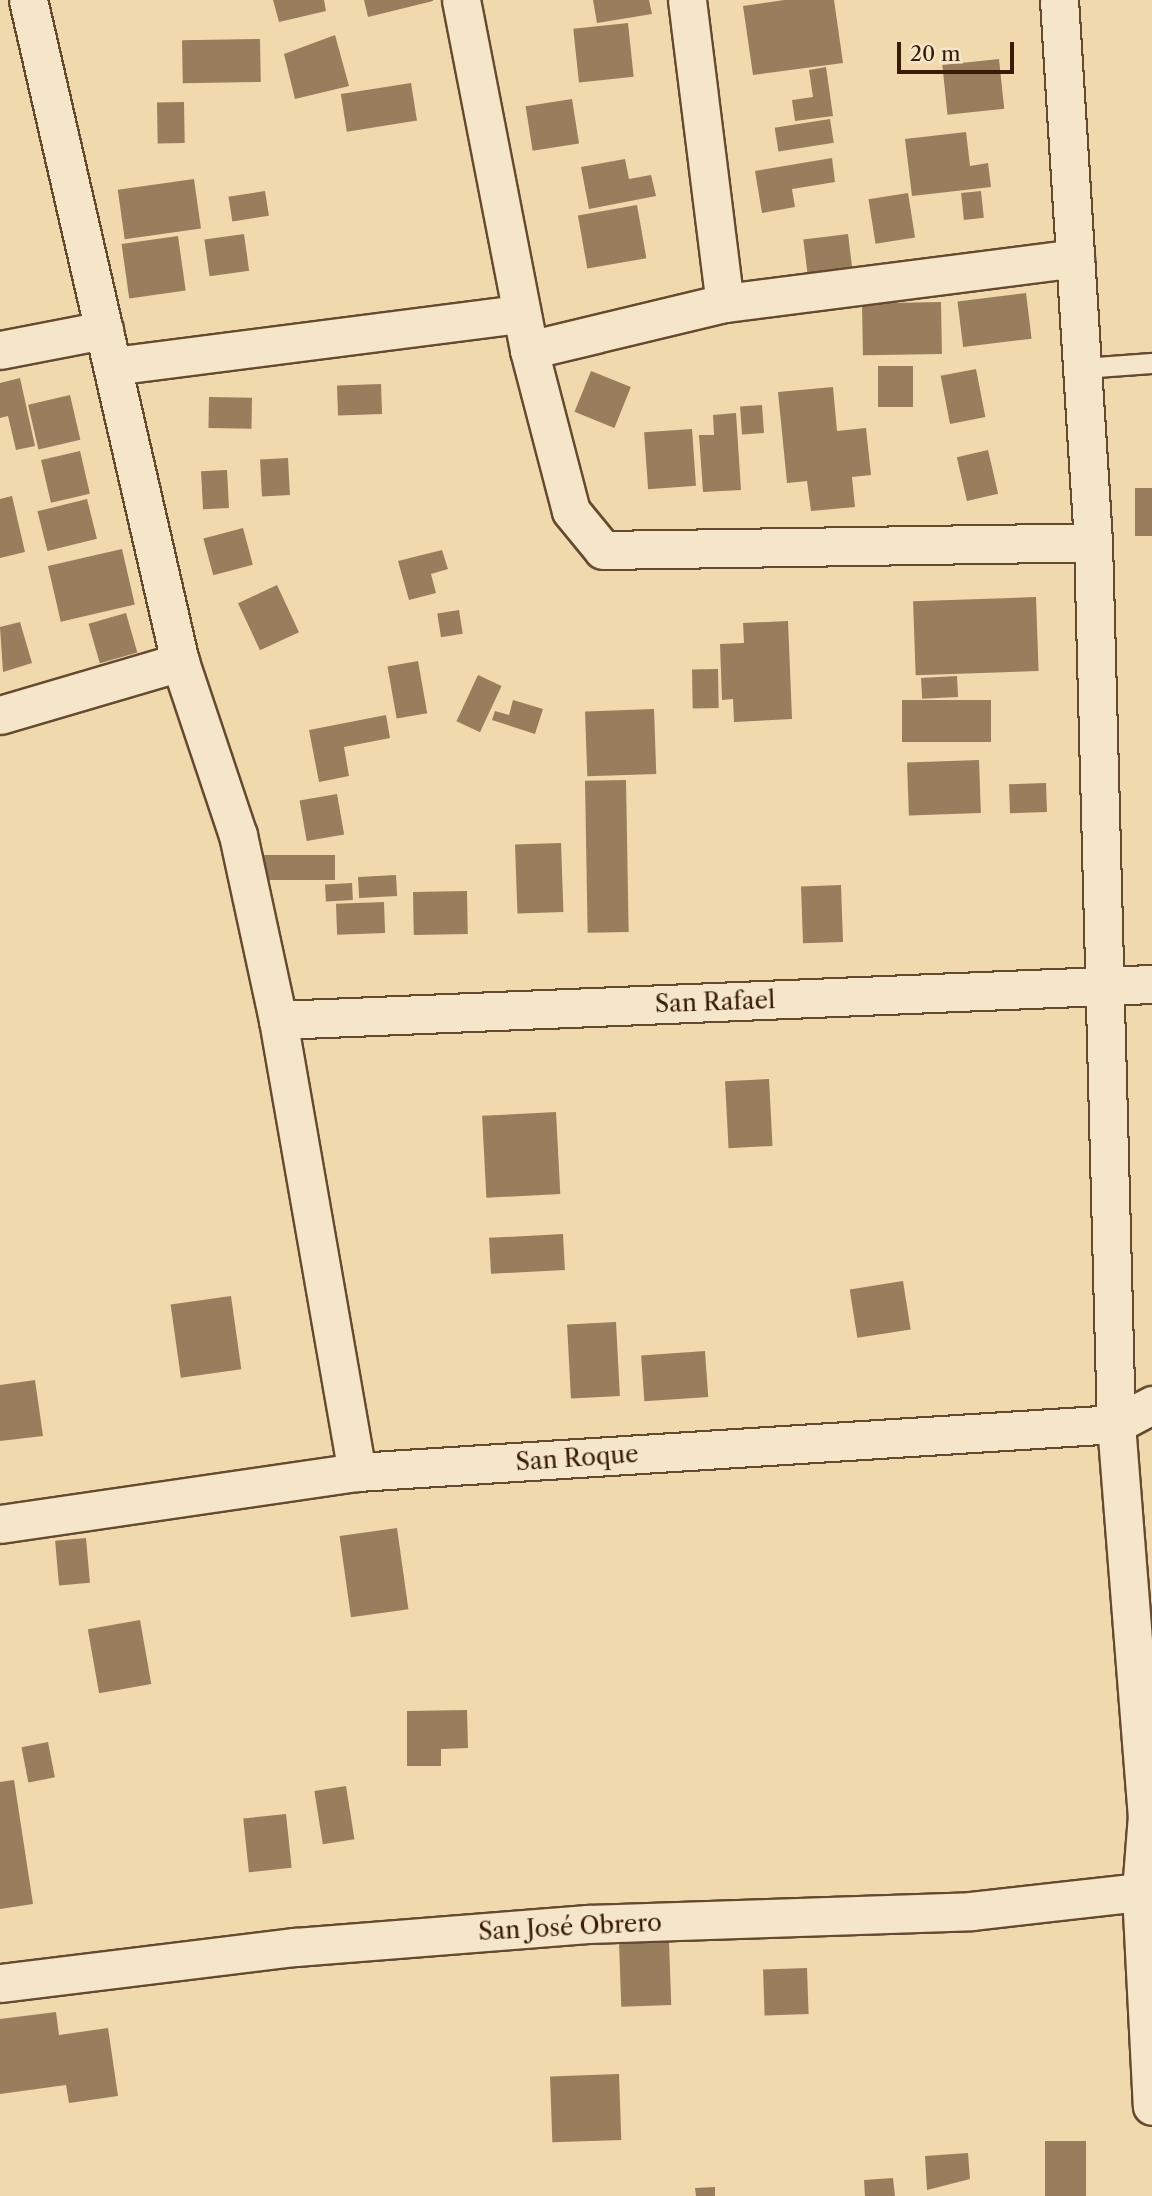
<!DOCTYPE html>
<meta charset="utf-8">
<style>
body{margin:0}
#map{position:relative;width:1152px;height:2196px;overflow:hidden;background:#efd9ad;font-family:"Libre Caslon Text",serif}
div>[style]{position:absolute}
.building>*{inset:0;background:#987e5d;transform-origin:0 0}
.roads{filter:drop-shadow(2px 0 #664a30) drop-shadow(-2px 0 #664a30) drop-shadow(0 2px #664a30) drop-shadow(0 -2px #664a30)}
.service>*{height:19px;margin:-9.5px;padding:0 9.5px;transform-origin:9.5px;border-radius:9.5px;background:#f5e6ca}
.minor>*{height:37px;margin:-18.5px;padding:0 18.5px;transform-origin:18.5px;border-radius:18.5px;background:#f5e6ca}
span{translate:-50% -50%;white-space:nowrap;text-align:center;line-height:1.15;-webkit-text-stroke:5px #f5e6ca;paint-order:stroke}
.street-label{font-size:24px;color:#391b06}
.scale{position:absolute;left:897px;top:42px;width:117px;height:32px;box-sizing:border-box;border:4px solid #391b06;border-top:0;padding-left:9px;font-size:21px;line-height:24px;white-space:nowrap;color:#391b06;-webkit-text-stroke:5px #f5e6ca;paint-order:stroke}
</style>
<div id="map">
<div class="building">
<div style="clip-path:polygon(273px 0,324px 0,326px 11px,279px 22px)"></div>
<div style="clip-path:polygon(364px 0,433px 0,433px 1px,368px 17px)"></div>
<div style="clip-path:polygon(593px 0,649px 0,652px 14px,597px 23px)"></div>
<div style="clip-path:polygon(784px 0,834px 0,843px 63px,753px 75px,743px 6px)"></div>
<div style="left:628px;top:23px;width:54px;height:55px;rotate:84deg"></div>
<div style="clip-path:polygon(335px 35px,349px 86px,295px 99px,284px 54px)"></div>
<div style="left:260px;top:39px;width:43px;height:78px;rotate:89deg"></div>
<div style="left:999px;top:59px;width:50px;height:57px;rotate:84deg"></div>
<div style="clip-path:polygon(826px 67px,833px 116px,795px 121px,792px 100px,813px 97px,809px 70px)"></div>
<div style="left:411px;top:83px;width:38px;height:71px;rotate:81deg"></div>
<div style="left:572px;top:99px;width:45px;height:47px;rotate:81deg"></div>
<div style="left:184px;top:102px;width:41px;height:27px;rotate:89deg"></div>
<div style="left:830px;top:119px;width:24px;height:56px;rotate:81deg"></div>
<div style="clip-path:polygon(966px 132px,970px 166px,988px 163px,991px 187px,912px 196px,905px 139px)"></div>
<div style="clip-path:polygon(832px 158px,835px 182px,792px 189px,795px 207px,762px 213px,755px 171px)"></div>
<div style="clip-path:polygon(625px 159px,629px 179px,651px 175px,656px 196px,589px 209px,581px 167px)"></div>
<div style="left:194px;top:179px;width:50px;height:77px;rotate:82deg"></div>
<div style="left:265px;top:191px;width:25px;height:37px;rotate:81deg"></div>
<div style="left:981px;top:191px;width:27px;height:20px;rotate:84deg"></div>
<div style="left:908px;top:193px;width:45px;height:40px;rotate:81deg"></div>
<div style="left:637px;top:205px;width:54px;height:60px;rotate:80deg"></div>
<div style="left:244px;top:234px;width:37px;height:40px;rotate:82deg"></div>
<div style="left:848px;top:234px;width:40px;height:45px;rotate:83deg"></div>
<div style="left:178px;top:236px;width:55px;height:57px;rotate:82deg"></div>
<div style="left:1026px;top:293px;width:46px;height:69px;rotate:83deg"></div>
<div style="left:941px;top:302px;width:52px;height:79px;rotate:89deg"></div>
<div style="left:878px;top:366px;width:35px;height:41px"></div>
<div style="left:976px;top:369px;width:49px;height:36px;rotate:79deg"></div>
<div style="left:591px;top:371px;width:43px;height:44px;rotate:22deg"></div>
<div style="clip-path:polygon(20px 378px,35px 446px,16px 450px,8px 416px,0 418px,0 383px)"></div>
<div style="left:381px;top:384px;width:30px;height:44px;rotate:88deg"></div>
<div style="clip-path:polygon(833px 387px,837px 431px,866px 428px,871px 475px,852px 477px,855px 507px,811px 511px,807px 481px,787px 483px,778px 392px)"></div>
<div style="left:70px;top:395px;width:46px;height:43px;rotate:77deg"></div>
<div style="left:209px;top:397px;width:43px;height:31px;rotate:1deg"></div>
<div style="left:762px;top:405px;width:28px;height:22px;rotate:86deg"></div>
<div style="clip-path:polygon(736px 413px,741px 490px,703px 492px,699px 435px,714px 435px,713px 415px)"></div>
<div style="left:692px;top:429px;width:57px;height:48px;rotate:86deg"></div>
<div style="left:988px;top:450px;width:45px;height:32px;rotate:77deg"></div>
<div style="left:80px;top:451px;width:44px;height:40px;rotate:77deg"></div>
<div style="left:288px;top:458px;width:37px;height:28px;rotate:87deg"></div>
<div style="left:227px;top:470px;width:38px;height:26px;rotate:87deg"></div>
<div style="left:1135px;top:488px;width:17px;height:48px"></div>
<div style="clip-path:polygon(12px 496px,25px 552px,0 558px,0 499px)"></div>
<div style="left:87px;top:499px;width:41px;height:51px;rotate:76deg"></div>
<div style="left:243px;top:528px;width:38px;height:41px;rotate:75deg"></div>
<div style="left:122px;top:549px;width:57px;height:76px;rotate:77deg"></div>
<div style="clip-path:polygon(442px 550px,448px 569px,431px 574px,436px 593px,409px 600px,398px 561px)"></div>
<div style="left:277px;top:585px;width:52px;height:43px;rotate:65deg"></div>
<div style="left:1036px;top:597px;width:74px;height:123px;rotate:88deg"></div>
<div style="left:459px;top:610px;width:24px;height:22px;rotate:81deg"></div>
<div style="left:126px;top:613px;width:41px;height:39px;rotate:74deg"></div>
<div style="clip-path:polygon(788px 621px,792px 719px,734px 722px,733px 699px,722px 700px,720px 644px,744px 643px,743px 623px)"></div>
<div style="clip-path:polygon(20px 622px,32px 663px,3px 672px,0 627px)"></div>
<div style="left:418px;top:661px;width:53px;height:31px;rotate:80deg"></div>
<div style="left:718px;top:669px;width:39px;height:26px;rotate:89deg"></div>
<div style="left:478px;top:675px;width:26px;height:51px;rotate:25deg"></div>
<div style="left:957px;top:676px;width:21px;height:36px;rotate:87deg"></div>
<div style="clip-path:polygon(513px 700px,543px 709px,535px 734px,492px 720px,495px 711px,509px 715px)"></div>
<div style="left:991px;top:700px;width:42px;height:89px;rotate:90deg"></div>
<div style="left:654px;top:709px;width:65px;height:69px;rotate:88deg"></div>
<div style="clip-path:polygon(386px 715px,390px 738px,344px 747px,349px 776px,319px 782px,309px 730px)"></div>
<div style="left:979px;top:760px;width:53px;height:72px;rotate:88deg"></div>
<div style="left:626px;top:780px;width:152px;height:41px;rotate:89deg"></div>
<div style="left:1046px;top:783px;width:29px;height:37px;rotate:88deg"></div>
<div style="left:337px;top:794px;width:41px;height:38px;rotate:80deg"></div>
<div style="left:561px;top:843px;width:69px;height:46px;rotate:88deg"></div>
<div style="left:263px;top:855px;width:72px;height:25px"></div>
<div style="left:396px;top:875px;width:21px;height:38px;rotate:87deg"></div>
<div style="left:352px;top:883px;width:17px;height:27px;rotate:87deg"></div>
<div style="left:841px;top:885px;width:57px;height:40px;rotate:88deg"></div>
<div style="left:467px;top:891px;width:43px;height:54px;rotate:89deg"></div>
<div style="left:384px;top:902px;width:31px;height:48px;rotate:88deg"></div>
<div style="left:769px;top:1079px;width:67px;height:44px;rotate:87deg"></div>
<div style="left:556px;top:1112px;width:82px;height:74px;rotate:87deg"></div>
<div style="left:563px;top:1234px;width:36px;height:74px;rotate:87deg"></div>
<div style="left:903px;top:1281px;width:49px;height:54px;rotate:81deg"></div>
<div style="left:231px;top:1296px;width:74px;height:61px;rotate:82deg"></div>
<div style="left:616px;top:1322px;width:74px;height:49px;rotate:87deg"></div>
<div style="left:705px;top:1351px;width:46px;height:64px;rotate:86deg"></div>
<div style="clip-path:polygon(35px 1380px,43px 1436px,0 1441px,0 1385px)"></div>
<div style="left:397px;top:1528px;width:82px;height:58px;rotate:82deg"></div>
<div style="left:86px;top:1538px;width:45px;height:31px;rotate:85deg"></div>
<div style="left:140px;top:1620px;width:65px;height:53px;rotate:80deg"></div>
<div style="clip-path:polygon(467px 1710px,468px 1748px,441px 1749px,441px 1766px,407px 1766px,407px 1711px)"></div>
<div style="left:48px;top:1742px;width:36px;height:27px;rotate:79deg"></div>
<div style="clip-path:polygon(14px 1780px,33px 1904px,0 1909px,0 1782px)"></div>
<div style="left:346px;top:1786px;width:54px;height:32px;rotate:81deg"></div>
<div style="left:286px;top:1814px;width:54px;height:43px;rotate:84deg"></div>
<div style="left:669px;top:1941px;width:64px;height:50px;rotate:88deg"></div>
<div style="left:807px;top:1968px;width:46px;height:44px;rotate:88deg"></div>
<div style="clip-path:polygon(56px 2012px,59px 2035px,108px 2028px,118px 2096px,69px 2103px,66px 2085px,0 2094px,0 2019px)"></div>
<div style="left:619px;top:2074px;width:66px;height:69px;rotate:88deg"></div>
<div style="left:1045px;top:2141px;width:41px;height:55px"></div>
<div style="clip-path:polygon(968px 2153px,970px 2179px,927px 2190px,925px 2156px)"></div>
<div style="clip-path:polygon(893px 2178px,895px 2196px,865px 2196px,864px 2180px)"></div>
<div style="clip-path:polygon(715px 2187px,715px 2196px,696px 2196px,695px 2188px)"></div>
</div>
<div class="roads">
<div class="service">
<div style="left:1082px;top:368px;width:70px;rotate:-4.1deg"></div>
</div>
<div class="minor">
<div style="left:28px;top:0;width:679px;rotate:77.07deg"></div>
<div style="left:180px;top:662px;width:182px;rotate:71.5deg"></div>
<div style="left:238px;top:835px;width:189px;rotate:77.8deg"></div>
<div style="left:278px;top:1020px;width:459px;rotate:80.1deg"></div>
<div style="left:461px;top:0;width:357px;rotate:79deg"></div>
<div style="left:529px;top:350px;width:166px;rotate:75.4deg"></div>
<div style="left:571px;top:511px;width:50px;rotate:50.6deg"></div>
<div style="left:603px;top:550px;width:490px;rotate:-0.9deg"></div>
<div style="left:687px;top:0;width:305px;rotate:82.9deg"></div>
<div style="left:1059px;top:0;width:543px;rotate:86.41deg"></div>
<div style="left:1093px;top:542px;width:882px;rotate:88.51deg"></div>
<div style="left:1116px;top:1424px;width:392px;rotate:85.5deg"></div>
<div style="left:1147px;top:1815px;width:77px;rotate:94.5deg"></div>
<div style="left:1141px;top:1892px;width:214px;rotate:87.1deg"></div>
<div style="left:0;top:350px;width:106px;rotate:-10.9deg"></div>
<div style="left:529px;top:350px;width:202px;rotate:-13.5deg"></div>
<div style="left:725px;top:303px;width:353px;rotate:-7.3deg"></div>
<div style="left:113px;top:366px;width:410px;rotate:-7.3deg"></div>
<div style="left:0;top:715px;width:188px;rotate:-16.4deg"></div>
<div style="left:278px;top:1020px;width:875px;rotate:-2.36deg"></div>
<div style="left:0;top:1524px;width:361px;rotate:-8.3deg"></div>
<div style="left:357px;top:1472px;width:761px;rotate:-3.62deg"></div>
<div style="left:1116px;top:1424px;width:41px;rotate:-27.8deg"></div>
<div style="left:0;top:1983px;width:297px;rotate:-7deg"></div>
<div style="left:295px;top:1947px;width:294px;rotate:-4.5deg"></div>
<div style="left:588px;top:1924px;width:383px;rotate:-1.9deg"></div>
<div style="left:971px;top:1911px;width:171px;rotate:-6.4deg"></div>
</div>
</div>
<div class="street-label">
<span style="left:715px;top:1002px;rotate:-2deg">San Rafael</span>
<span style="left:577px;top:1458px;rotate:-4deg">San Roque</span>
<span style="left:570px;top:1927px;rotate:-3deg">San José Obrero</span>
</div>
<div class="scale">20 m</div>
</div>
